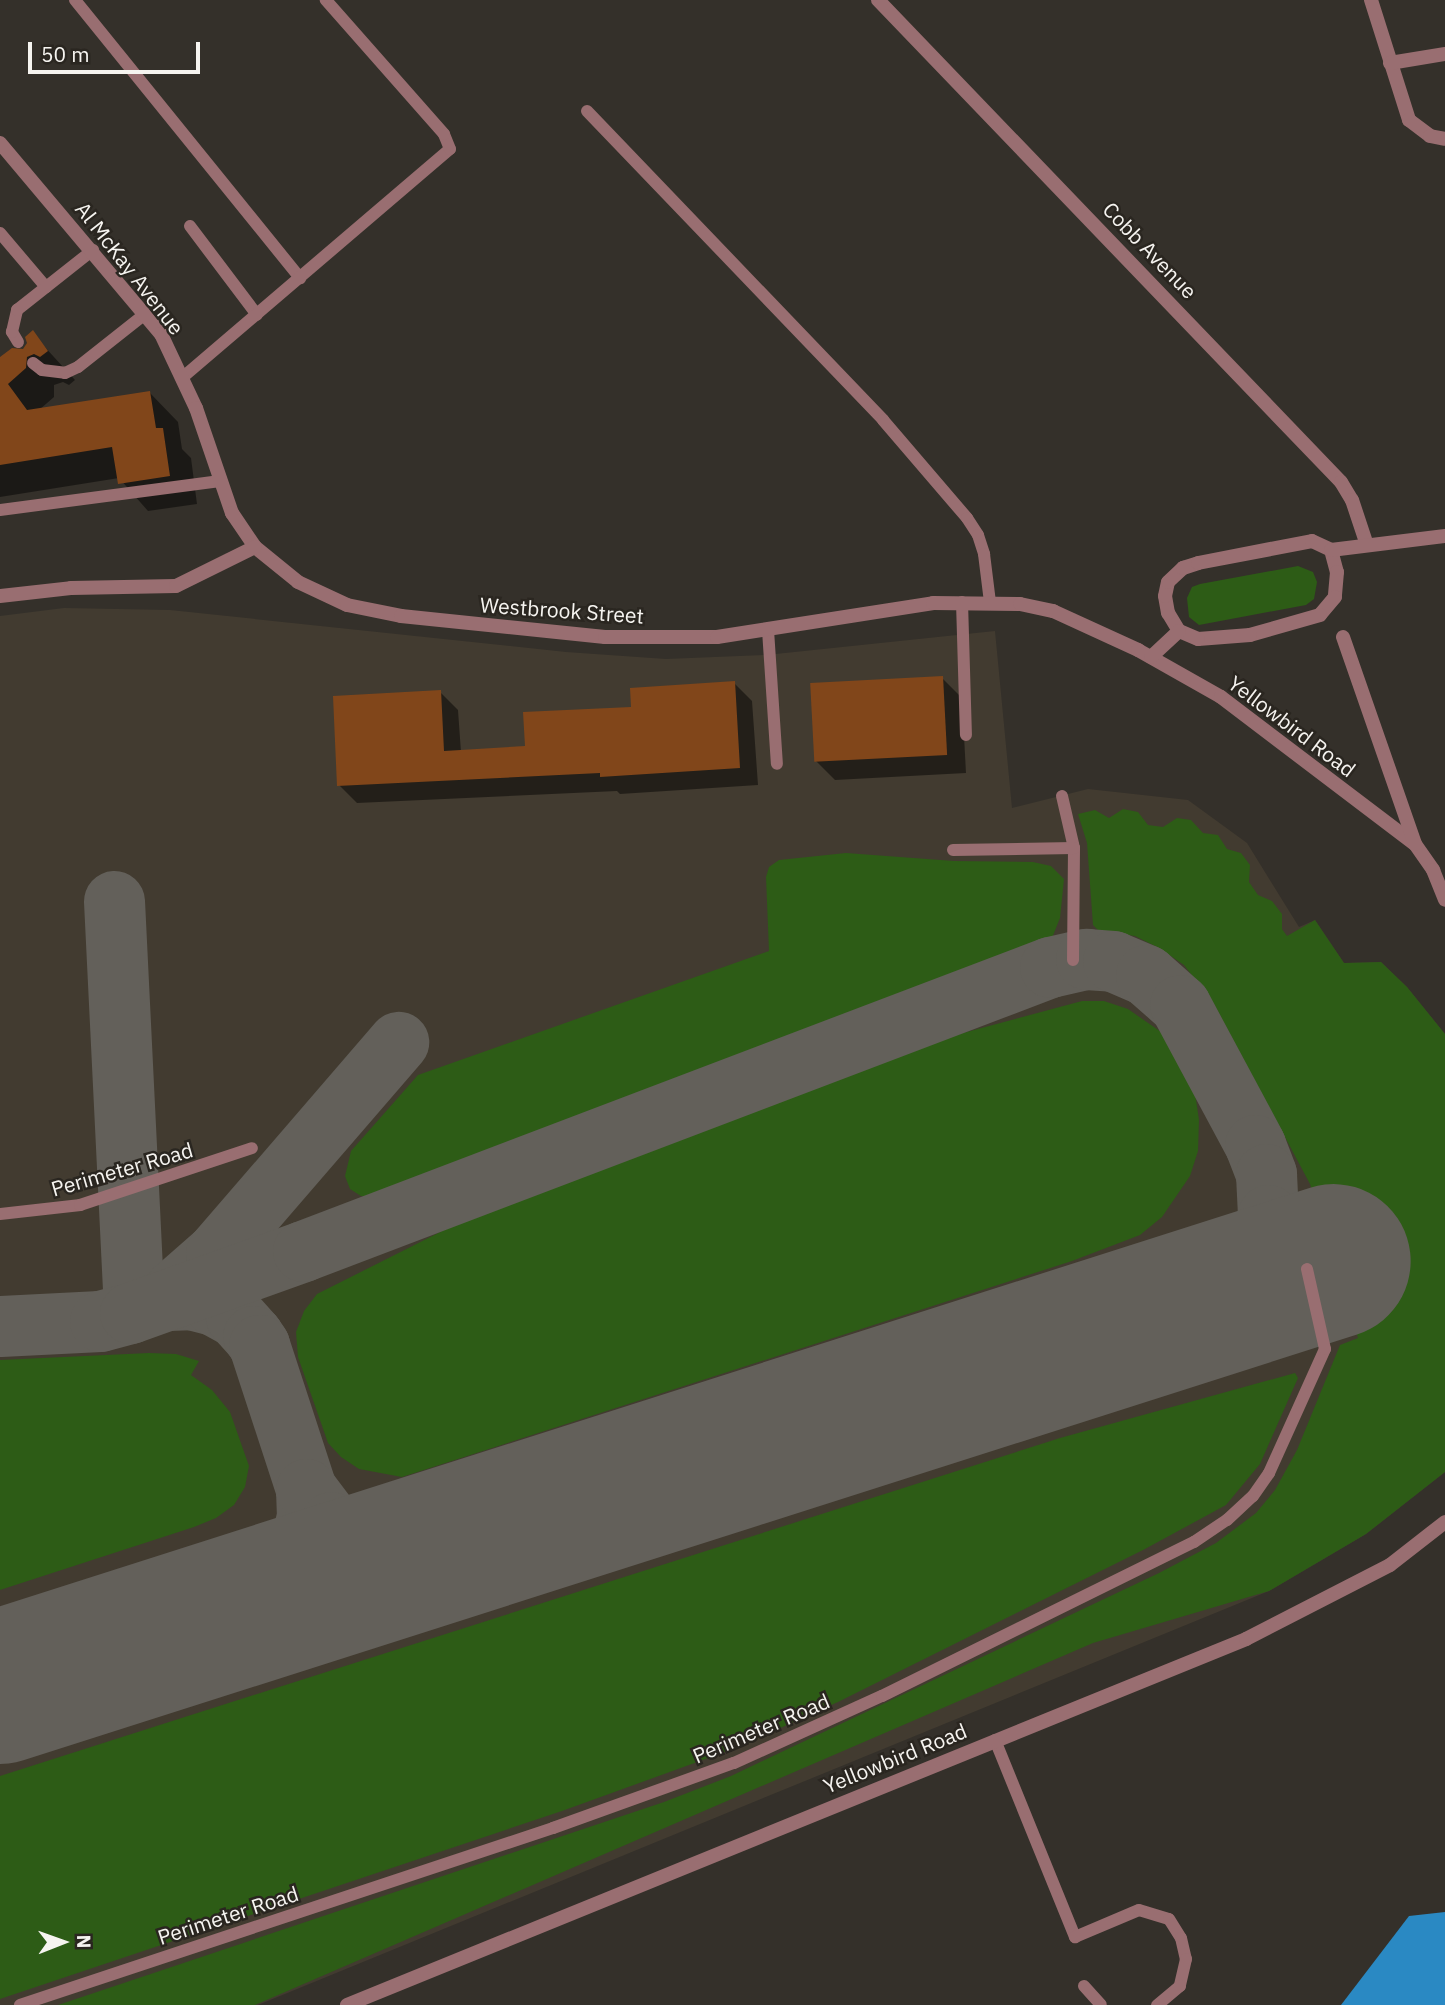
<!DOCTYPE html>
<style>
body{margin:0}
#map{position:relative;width:1445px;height:2005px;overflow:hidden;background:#34302a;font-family:"IBM Plex Sans",sans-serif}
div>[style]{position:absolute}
.built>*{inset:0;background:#423b30}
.green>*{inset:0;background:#2d5c16}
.water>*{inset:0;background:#2a89c3}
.shadow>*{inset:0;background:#0007}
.taxiway>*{height:61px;margin:-30.5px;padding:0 30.5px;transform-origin:30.5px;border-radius:30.5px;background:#63605a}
.runway>*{height:154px;margin:-77px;padding:0 77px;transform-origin:77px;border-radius:77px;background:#63605a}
.building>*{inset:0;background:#81461a;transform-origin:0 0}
.lane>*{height:12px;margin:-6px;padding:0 6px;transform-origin:6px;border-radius:6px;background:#996e71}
.street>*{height:14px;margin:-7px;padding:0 7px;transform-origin:7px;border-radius:7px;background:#996e71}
span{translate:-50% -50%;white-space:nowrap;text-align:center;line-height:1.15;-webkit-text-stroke:5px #2a2620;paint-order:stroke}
.street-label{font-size:21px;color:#f6f4f0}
.north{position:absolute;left:28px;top:1907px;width:70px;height:70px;-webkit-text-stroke:5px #2a2620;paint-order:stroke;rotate:89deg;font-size:19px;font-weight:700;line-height:28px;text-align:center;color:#f6f4f0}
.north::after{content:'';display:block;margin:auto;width:24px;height:32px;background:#f6f4f0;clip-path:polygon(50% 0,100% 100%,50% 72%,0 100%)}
.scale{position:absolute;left:28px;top:42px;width:172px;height:32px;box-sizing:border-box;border:4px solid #f6f4f0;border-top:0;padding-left:9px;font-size:21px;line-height:24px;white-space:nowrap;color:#f6f4f0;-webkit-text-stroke:5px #2a2620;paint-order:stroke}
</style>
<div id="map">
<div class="built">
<div style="clip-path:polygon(64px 608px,170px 610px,566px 652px,666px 659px,766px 655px,995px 631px,1012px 808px,1088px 789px,1188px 800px,1247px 843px,1299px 927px,1315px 920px,1344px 963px,1381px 962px,1407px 987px,1445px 1034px,1445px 1472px,1366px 1534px,1269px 1591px,258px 2005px,0 2005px,0 616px)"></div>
</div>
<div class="green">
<div style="clip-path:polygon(1298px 566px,1313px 572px,1317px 582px,1314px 599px,1306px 605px,1199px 625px,1189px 617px,1187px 598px,1192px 587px,1200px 584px)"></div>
<div style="clip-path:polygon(1123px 809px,1138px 812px,1148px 825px,1163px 827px,1177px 818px,1191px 820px,1203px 833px,1218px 835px,1227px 849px,1241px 853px,1250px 865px,1249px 882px,1258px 895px,1272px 901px,1282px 914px,1282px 929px,1287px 936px,1315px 920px,1344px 963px,1381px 962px,1407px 987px,1445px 1034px,1445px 1472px,1366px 1534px,1269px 1591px,1093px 1643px,255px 2005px,58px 2005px,664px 1802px,731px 1776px,1159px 1573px,1216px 1543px,1256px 1513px,1275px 1490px,1297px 1450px,1340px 1345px,1358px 1338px,1310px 1184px,1214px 1004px,1184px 965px,1159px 948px,1135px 936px,1099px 931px,1093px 925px,1087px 843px,1078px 814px,1095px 810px,1109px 818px)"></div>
<div style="clip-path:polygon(846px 853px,954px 861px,1033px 862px,1051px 866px,1064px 879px,1060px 918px,1052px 938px,390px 1191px,375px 1196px,361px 1196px,350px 1189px,345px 1176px,351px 1151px,418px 1075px,769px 951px,766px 877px,769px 867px,779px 860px)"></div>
<div style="clip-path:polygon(1082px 1001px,1104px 1001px,1128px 1009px,1164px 1034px,1194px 1086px,1199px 1120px,1198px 1151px,1190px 1176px,1162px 1217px,1140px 1235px,1072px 1261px,402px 1477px,359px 1469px,341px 1457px,328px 1443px,298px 1357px,296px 1332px,304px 1311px,317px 1294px,480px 1212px,922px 1044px)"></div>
<div style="clip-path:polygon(149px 1353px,176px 1354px,199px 1361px,191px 1375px,212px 1390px,230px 1412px,249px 1466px,245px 1487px,234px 1505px,216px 1518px,194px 1527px,0 1590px,0 1360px)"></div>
<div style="clip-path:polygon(1295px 1373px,1298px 1378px,1260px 1464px,1226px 1505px,1145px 1549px,838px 1702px,736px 1748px,562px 1811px,0 1999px,0 1776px,1060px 1438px)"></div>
</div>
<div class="water">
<div style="clip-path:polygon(1445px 1912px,1445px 2005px,1341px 2005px,1409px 1916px)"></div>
</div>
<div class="shadow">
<div style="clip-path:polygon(32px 333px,75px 380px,69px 385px,63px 382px,54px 385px,54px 397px,39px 410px,150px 393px,178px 422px,182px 449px,191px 458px,197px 504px,148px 511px,119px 478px,0 497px,0 359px,23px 352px)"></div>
<div style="clip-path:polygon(942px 678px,962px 698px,966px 773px,835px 780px,816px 761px)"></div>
<div style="clip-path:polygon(734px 683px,752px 701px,758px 785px,620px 794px,617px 791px,357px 803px,339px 785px,440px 692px,458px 710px,461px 752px,527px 747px,633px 709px)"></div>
</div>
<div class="taxiway">
<div style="left:114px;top:901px;width:410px;rotate:87.2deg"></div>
<div style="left:175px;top:1289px;width:55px;rotate:-41.3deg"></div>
<div style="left:216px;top:1253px;width:279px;rotate:-49.2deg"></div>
<div style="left:167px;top:1300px;width:23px;rotate:-2deg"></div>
<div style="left:190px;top:1299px;width:25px;rotate:14deg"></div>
<div style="left:214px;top:1305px;width:25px;rotate:29deg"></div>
<div style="left:236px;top:1317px;width:25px;rotate:48deg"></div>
<div style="left:253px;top:1336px;width:11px;rotate:56deg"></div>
<div style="left:259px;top:1345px;width:151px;rotate:71.9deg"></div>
<div style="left:306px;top:1489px;width:28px;rotate:88deg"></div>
<div style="left:307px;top:1517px;width:38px;rotate:105deg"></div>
<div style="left:297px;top:1554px;width:37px;rotate:125deg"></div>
<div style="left:276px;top:1584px;width:44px;rotate:144.2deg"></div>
<div style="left:0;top:1326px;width:100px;rotate:-2.9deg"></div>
<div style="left:100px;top:1321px;width:31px;rotate:-15deg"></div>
<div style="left:130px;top:1313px;width:184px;rotate:-19.7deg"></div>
<div style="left:303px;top:1251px;width:799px;rotate:-20.82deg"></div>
<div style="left:1050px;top:967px;width:37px;rotate:-13deg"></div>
<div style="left:1086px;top:959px;width:27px;rotate:4deg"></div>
<div style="left:1113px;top:961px;width:36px;rotate:23deg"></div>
<div style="left:1146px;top:975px;width:45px;rotate:41.4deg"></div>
<div style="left:1180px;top:1005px;width:159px;rotate:61.8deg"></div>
<div style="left:1255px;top:1145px;width:31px;rotate:69deg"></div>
<div style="left:1266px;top:1174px;width:41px;rotate:87.2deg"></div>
<div style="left:1268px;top:1215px;width:45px;rotate:109.7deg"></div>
<div style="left:1253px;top:1257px;width:39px;rotate:134deg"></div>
<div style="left:1226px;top:1285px;width:46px;rotate:150.1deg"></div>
<div style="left:306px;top:1489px;width:41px;rotate:52.9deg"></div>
<div style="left:331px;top:1522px;width:35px;rotate:33deg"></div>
<div style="left:360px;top:1541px;width:38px;rotate:14deg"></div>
<div style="left:397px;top:1550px;width:43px;rotate:-4deg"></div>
</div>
<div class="runway">
<div style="left:0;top:1687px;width:1400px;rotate:-17.71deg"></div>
</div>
<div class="building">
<div style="clip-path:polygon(33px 330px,48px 351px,40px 357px,34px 354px,27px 357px,26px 368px,8px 384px,27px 410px,150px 391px,156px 428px,163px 428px,170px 476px,118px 484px,112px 447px,0 465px,0 357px,12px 348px,23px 349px,27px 343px,25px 337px)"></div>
<div style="left:943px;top:676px;width:79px;height:133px;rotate:87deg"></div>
<div style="clip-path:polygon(735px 681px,740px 768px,600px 777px,600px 773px,337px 786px,333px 696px,441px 690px,444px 751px,525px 746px,523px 712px,631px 707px,630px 688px)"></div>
</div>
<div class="lane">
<div style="left:75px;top:0;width:358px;rotate:51deg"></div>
<div style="left:587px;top:111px;width:428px;rotate:46.2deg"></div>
<div style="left:883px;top:420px;width:129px;rotate:49.4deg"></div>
<div style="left:967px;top:518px;width:20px;rotate:57deg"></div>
<div style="left:978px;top:535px;width:20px;rotate:72deg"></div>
<div style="left:984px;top:554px;width:48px;rotate:82.9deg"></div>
<div style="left:190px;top:226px;width:111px;rotate:53deg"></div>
<div style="left:0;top:233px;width:71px;rotate:49.6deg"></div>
<div style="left:18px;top:342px;width:12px;rotate:-121deg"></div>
<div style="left:12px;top:332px;width:23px;rotate:-77deg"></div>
<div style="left:17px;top:310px;width:97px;rotate:-38.3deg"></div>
<div style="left:33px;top:363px;width:11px;rotate:38deg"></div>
<div style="left:42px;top:370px;width:23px;rotate:7deg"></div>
<div style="left:65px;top:373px;width:14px;rotate:-25deg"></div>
<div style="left:78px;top:367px;width:85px;rotate:-38.3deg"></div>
<div style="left:183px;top:377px;width:351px;rotate:-40.5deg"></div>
<div style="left:450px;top:149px;width:16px;rotate:-112deg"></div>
<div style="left:444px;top:134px;width:179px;rotate:-131.4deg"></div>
<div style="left:0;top:510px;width:222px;rotate:-7.5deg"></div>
<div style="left:962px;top:602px;width:133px;rotate:88.3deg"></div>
<div style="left:768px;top:630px;width:134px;rotate:86.2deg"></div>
<div style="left:1062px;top:796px;width:53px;rotate:77deg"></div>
<div style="left:1074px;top:848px;width:112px;rotate:90.5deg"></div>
<div style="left:953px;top:850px;width:121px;rotate:-0.9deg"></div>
<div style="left:0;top:1214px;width:81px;rotate:-6.4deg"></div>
<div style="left:80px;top:1205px;width:181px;rotate:-18.3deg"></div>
<div style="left:995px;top:1740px;width:213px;rotate:67.9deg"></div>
<div style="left:1075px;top:1937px;width:69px;rotate:-22.9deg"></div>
<div style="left:1139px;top:1910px;width:31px;rotate:17deg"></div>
<div style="left:1169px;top:1919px;width:22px;rotate:58deg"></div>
<div style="left:1181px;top:1938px;width:22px;rotate:77deg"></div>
<div style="left:1186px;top:1959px;width:28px;rotate:103deg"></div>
<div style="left:1180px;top:1986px;width:30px;rotate:140deg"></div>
<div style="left:1084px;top:1986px;width:25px;rotate:48deg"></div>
<div style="left:20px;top:2005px;width:562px;rotate:-18.37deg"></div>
<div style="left:553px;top:1828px;width:192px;rotate:-19.8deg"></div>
<div style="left:734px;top:1763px;width:162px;rotate:-24.4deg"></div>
<div style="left:882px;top:1696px;width:348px;rotate:-26.3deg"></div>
<div style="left:1194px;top:1542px;width:40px;rotate:-34deg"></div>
<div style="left:1227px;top:1520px;width:35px;rotate:-43deg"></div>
<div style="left:1253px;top:1496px;width:28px;rotate:-55deg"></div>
<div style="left:1269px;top:1473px;width:136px;rotate:-65.7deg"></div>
<div style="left:1325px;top:1349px;width:82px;rotate:-102.7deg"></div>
</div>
<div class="street">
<div style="left:878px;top:0;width:668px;rotate:46.15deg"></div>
<div style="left:1341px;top:482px;width:21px;rotate:59deg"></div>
<div style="left:1352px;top:500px;width:47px;rotate:71.6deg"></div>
<div style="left:1371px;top:0;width:126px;rotate:72.4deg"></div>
<div style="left:1409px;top:120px;width:26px;rotate:37deg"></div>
<div style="left:1430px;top:136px;width:15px;rotate:11deg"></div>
<div style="left:1390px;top:63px;width:56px;rotate:-9.3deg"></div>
<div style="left:0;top:143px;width:250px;rotate:49.9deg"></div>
<div style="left:161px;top:334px;width:82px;rotate:64.7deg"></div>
<div style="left:196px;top:408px;width:111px;rotate:71.1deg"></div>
<div style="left:232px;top:513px;width:41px;rotate:55.9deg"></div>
<div style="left:255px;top:547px;width:55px;rotate:39.1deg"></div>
<div style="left:298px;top:582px;width:54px;rotate:25.1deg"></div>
<div style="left:347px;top:605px;width:55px;rotate:11.5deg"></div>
<div style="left:401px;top:616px;width:205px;rotate:5.9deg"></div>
<div style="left:605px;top:637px;width:112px"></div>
<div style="left:717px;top:637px;width:219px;rotate:-8.9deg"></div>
<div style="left:933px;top:603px;width:87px;rotate:0.7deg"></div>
<div style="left:1020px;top:604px;width:34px;rotate:12deg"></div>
<div style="left:1053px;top:611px;width:94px;rotate:24.6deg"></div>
<div style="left:1138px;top:650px;width:95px;rotate:29.5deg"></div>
<div style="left:1221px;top:697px;width:243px;rotate:37.2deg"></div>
<div style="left:1415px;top:844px;width:32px;rotate:55deg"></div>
<div style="left:1433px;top:870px;width:32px;rotate:68deg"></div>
<div style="left:1331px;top:550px;width:23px;rotate:75deg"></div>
<div style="left:1337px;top:572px;width:25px;rotate:95deg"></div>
<div style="left:1335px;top:597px;width:23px;rotate:130deg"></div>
<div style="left:1320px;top:615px;width:73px;rotate:164.1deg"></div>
<div style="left:1250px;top:635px;width:52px;rotate:175.6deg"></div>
<div style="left:1198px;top:639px;width:21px;rotate:-157deg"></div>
<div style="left:1179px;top:631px;width:21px;rotate:-121deg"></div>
<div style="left:1168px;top:613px;width:17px;rotate:-100deg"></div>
<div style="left:1165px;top:596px;width:14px;rotate:-78deg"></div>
<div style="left:1168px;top:582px;width:21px;rotate:-43deg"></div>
<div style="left:1183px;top:568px;width:16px;rotate:-18deg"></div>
<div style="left:1198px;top:563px;width:116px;rotate:-10.9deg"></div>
<div style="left:1312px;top:541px;width:21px;rotate:25deg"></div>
<div style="left:1331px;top:550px;width:115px;rotate:-7deg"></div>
<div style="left:0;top:596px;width:71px;rotate:-6.4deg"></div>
<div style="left:71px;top:588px;width:105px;rotate:-1.1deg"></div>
<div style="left:176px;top:586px;width:88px;rotate:-26.3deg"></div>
<div style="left:1343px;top:637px;width:219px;rotate:70.8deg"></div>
<div style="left:1151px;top:657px;width:38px;rotate:-43deg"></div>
<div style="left:347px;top:2005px;width:971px;rotate:-22.15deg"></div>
<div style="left:1246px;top:1639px;width:162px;rotate:-27.2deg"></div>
<div style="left:1390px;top:1565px;width:70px;rotate:-38deg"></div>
</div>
<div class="street-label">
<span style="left:1150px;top:250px;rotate:46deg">Cobb Avenue</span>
<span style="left:130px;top:268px;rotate:52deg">Al McKay Avenue</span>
<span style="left:562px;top:610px;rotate:4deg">Westbrook Street</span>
<span style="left:1292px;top:726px;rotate:37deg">Yellowbird Road</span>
<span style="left:122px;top:1169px;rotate:-16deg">Perimeter Road</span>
<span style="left:761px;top:1728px;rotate:-23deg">Perimeter Road</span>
<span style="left:895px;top:1758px;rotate:-22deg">Yellowbird Road</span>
<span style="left:228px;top:1915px;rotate:-18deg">Perimeter Road</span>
</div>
<div class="north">N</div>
<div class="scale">50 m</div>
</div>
